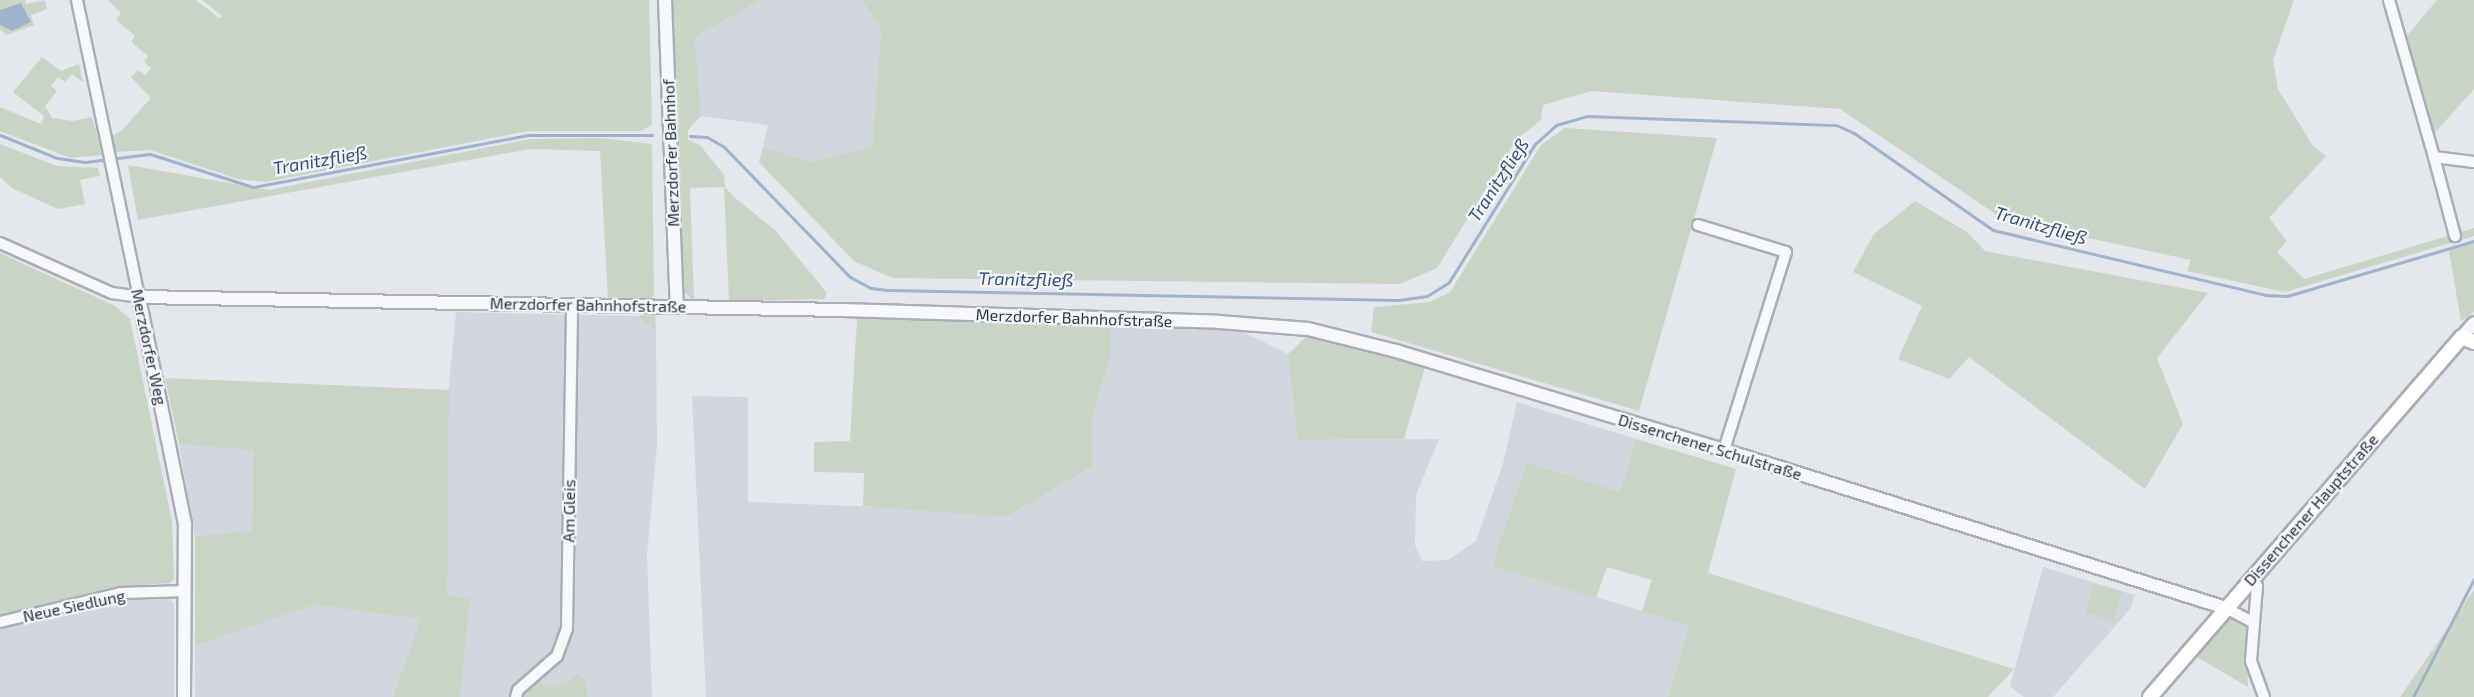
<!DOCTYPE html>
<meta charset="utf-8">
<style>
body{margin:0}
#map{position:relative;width:2474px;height:697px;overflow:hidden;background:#e4e7ec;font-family:"Exo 2",sans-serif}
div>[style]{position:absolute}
.built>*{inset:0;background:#d2d6de}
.green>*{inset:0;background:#c9d6c5;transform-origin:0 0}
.water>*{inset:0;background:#9fb4cc}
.stream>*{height:3px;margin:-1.5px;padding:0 1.5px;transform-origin:1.5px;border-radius:1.5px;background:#9fb4cc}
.roads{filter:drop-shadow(2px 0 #a9aeb7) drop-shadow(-2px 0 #a9aeb7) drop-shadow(0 2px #a9aeb7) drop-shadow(0 -2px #a9aeb7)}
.minor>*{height:10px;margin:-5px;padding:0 5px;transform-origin:5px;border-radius:5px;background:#f7f8fa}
.tertiary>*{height:12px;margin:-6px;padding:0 6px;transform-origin:6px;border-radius:6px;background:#f7f8fa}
.secondary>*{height:14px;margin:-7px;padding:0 7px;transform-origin:7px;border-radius:7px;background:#fff}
span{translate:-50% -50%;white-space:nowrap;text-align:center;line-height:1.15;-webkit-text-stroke:4.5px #f4f6f9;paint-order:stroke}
.street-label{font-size:16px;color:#2b3445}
.water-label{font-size:18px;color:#34527a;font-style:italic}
</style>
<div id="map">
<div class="built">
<div style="clip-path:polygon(761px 0,862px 0,881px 31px,872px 146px,813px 162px,763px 147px,768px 125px,701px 116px,695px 37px)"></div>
<div style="clip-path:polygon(456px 312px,638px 316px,656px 332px,657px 445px,647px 554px,652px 697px,460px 697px,429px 592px)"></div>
<div style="clip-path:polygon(1110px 326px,1230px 326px,1288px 354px,1299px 440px,1439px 439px,1416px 495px,1415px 545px,1422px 561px,1448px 560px,1476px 541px,1503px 464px,1517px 402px,1636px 439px,1620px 492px,1492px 566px,1689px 625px,1668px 697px,706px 697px,692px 396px,748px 397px,748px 502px,907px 508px,1006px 517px,1093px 466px,1092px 417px,1110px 359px)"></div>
<div style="clip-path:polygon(179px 444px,253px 449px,252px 530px,195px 536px)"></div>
<div style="clip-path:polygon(2043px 567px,2135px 595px,2130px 609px,2053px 697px,2024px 697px,2010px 686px)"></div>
<div style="clip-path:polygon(167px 596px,174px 604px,174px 697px,0 697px,0 626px,120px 597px)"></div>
<div style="clip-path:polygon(315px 605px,422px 619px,393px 697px,195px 697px,195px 646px)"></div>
</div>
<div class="green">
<div style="clip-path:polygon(0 0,25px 0,26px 4px,45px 0,47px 9px,31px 15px,34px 25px,7px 35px,0 30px)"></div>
<div style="clip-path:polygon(108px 0,196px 0,219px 18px,222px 16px,202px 0,649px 0,652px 125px,642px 131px,528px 131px,266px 182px,238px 179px,150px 150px,115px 152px,112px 136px,121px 131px,151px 98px,131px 77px,138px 70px,145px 75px,151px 68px,144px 62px,148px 56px,131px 42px,135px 36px,116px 20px,121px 13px)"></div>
<div style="clip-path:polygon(673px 0,761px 0,695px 37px,701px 116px,688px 130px,688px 140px,700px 145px,724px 175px,725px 187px,734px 197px,775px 230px,827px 293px,824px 299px,729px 301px,724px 187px,690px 188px,694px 301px,684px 292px)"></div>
<div style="clip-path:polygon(862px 0,2294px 0,2273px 60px,2278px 89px,2313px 146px,2326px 156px,2269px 218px,2287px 241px,2277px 252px,2304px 279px,2474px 228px,2474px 236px,2285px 292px,2187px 271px,2191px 260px,2018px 223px,1997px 215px,1840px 109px,1592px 91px,1543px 105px,1541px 120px,1516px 140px,1437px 268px,1400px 284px,892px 278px,854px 261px,759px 162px,763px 147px,813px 162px,872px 146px,881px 31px)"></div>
<div style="clip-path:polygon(2437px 0,2474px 0,2474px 89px,2433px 135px,2407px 36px)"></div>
<div style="clip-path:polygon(42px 57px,61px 71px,79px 64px,83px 82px,72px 74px,65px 82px,58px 77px,51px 86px,57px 91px,45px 106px,52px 118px,73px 121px,92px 117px,103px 155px,71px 158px,0 131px,0 107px,41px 124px,44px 116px,13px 92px)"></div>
<div style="clip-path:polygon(1565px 128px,1717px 138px,1639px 411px,1371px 332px,1374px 307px,1430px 302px,1450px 292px,1541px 145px)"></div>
<div style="clip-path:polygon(600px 138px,652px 144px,654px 296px,641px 301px,608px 300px,600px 151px,530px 149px,138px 220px,128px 165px,268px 190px,531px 139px)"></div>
<div style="clip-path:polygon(0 144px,57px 166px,98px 168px,100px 176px,80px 180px,85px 204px,58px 209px,12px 188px,0 177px)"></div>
<div style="clip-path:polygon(1915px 201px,1967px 232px,1985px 251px,2208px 293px,2157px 358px,2183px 424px,2145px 489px,1969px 357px,1949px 379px,1898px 359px,1922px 306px,1853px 272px,1874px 234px)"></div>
<div style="clip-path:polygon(2474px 243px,2474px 312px,2461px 321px,2449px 251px)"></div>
<div style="clip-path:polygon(0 253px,115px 306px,130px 319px,172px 521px,174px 579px,170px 583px,109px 588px,0 616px)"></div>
<div style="clip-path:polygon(655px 311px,656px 332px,638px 316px)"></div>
<div style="clip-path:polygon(857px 318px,1110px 326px,1110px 359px,1092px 417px,1093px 466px,1006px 517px,863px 506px,864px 473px,814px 472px,814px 442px,850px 441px)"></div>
<div style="clip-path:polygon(140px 331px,167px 461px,139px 334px)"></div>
<div style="clip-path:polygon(1310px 333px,1425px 367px,1404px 439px,1298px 440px,1288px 354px)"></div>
<div style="clip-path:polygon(165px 378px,449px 390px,447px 595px,470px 599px,460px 697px,393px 697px,421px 619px,315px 605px,195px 646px,195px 536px,252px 530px,253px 450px,179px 444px)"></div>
<div style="clip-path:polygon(1636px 439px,1736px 469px,1708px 573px,2014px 669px,1988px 697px,1668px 697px,1689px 626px,1642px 611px,1652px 580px,1607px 567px,1596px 598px,1492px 566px,1527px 463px,1620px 492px)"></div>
<div style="left:2094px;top:584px;width:29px;height:30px;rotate:16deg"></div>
<div style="clip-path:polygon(2474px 590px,2474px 697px,2400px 697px)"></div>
<div style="clip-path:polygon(2231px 617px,2247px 627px,2248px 687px,2197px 657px)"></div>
<div style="clip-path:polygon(577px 674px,585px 680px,588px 697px,524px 697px,536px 681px,551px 688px,568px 684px)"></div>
</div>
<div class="water">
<div style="clip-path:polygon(21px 3px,31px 22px,12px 31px,0 25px,0 10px)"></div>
</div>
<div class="stream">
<div style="left:0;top:135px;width:61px;rotate:22deg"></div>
<div style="left:57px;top:158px;width:28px;rotate:8deg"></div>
<div style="left:85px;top:162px;width:65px;rotate:-7deg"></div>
<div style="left:150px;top:154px;width:108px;rotate:17.8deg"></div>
<div style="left:253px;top:187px;width:281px;rotate:-10.7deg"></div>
<div style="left:529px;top:135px;width:123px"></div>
<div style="left:690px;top:136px;width:17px;rotate:3deg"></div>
<div style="left:707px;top:137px;width:20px;rotate:30deg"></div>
<div style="left:724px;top:147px;width:181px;rotate:45.9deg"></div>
<div style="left:850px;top:277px;width:24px;rotate:28deg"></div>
<div style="left:871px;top:288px;width:16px;rotate:7deg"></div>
<div style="left:887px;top:290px;width:512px;rotate:1.12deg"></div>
<div style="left:1399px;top:300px;width:28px;rotate:-8deg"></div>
<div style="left:1427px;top:296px;width:26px;rotate:-32deg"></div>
<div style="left:1449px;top:282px;width:163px;rotate:-58.1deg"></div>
<div style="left:1535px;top:144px;width:28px;rotate:-42deg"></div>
<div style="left:1556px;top:125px;width:32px;rotate:-16deg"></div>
<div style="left:1587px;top:116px;width:249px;rotate:2.1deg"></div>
<div style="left:1836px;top:125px;width:20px;rotate:24deg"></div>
<div style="left:1854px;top:133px;width:169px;rotate:34.9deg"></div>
<div style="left:1993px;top:230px;width:281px;rotate:13.4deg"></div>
<div style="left:2266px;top:295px;width:21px;rotate:3deg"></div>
<div style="left:2287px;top:296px;width:195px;rotate:-16.4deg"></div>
<div style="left:2413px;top:697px;width:133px;rotate:-62.7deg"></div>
</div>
<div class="roads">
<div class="minor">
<div style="left:2389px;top:0;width:163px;rotate:74deg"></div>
<div style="left:2434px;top:157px;width:40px;rotate:7.1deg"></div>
<div style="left:2434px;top:157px;width:82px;rotate:75.1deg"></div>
<div style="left:1698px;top:225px;width:92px;rotate:17.1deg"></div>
<div style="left:1786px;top:252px;width:207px;rotate:107.4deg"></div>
<div style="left:0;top:243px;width:123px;rotate:24.1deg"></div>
<div style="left:112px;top:293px;width:27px;rotate:8deg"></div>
<div style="left:139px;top:297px;width:303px;rotate:-101.8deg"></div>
<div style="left:2250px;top:580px;width:9px;rotate:41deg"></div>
<div style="left:2257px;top:586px;width:75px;rotate:94.6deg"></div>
<div style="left:2251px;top:661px;width:38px;rotate:70deg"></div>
<div style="left:2226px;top:608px;width:30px;rotate:28deg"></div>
<div style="left:0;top:622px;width:124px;rotate:-13.5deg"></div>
<div style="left:121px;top:593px;width:64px;rotate:-1.8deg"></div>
<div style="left:516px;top:697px;width:7px;rotate:-74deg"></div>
<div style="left:518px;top:690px;width:52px;rotate:-41.1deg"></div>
<div style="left:557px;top:656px;width:29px;rotate:-70deg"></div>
<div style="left:567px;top:629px;width:324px;rotate:-89.1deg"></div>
</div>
<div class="tertiary">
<div style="left:665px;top:0;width:307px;rotate:87.8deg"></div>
<div style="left:2462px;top:337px;width:18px;rotate:-49deg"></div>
<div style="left:184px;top:697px;width:173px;rotate:-89.7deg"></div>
<div style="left:185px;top:524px;width:232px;rotate:-101.5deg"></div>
<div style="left:139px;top:297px;width:704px;rotate:1.06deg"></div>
<div style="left:843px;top:310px;width:376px;rotate:1.8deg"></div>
<div style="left:1219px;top:322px;width:89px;rotate:4.5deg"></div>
<div style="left:1308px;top:329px;width:91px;rotate:14deg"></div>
<div style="left:1396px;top:351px;width:343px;rotate:16.8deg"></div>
<div style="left:1724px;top:450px;width:526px;rotate:17.47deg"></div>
</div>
<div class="secondary">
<div style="left:2150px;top:697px;width:476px;rotate:-49.1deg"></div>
<div style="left:2462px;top:337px;width:13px;rotate:23deg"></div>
</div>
</div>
<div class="street-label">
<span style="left:671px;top:153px;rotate:-92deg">Merzdorfer Bahnhof</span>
<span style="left:588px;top:305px;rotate:1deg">Merzdorfer Bahnhofstraße</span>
<span style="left:1074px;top:318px;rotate:2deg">Merzdorfer Bahnhofstraße</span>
<span style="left:149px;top:347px;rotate:78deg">Merzdorfer Weg</span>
<span style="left:1710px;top:447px;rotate:17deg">Dissenchener Schulstraße</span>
<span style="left:2311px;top:510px;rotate:-49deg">Dissenchener Hauptstraße</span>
<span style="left:569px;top:511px;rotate:-89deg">Am Gleis</span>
<span style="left:74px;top:606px;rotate:-12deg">Neue Siedlung</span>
</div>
<div class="water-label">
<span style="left:320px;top:160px;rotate:-10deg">Tranitzfließ</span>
<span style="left:1498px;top:180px;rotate:-57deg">Tranitzfließ</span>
<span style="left:2041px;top:225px;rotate:16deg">Tranitzfließ</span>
<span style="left:1026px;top:279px;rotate:1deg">Tranitzfließ</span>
</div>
</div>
